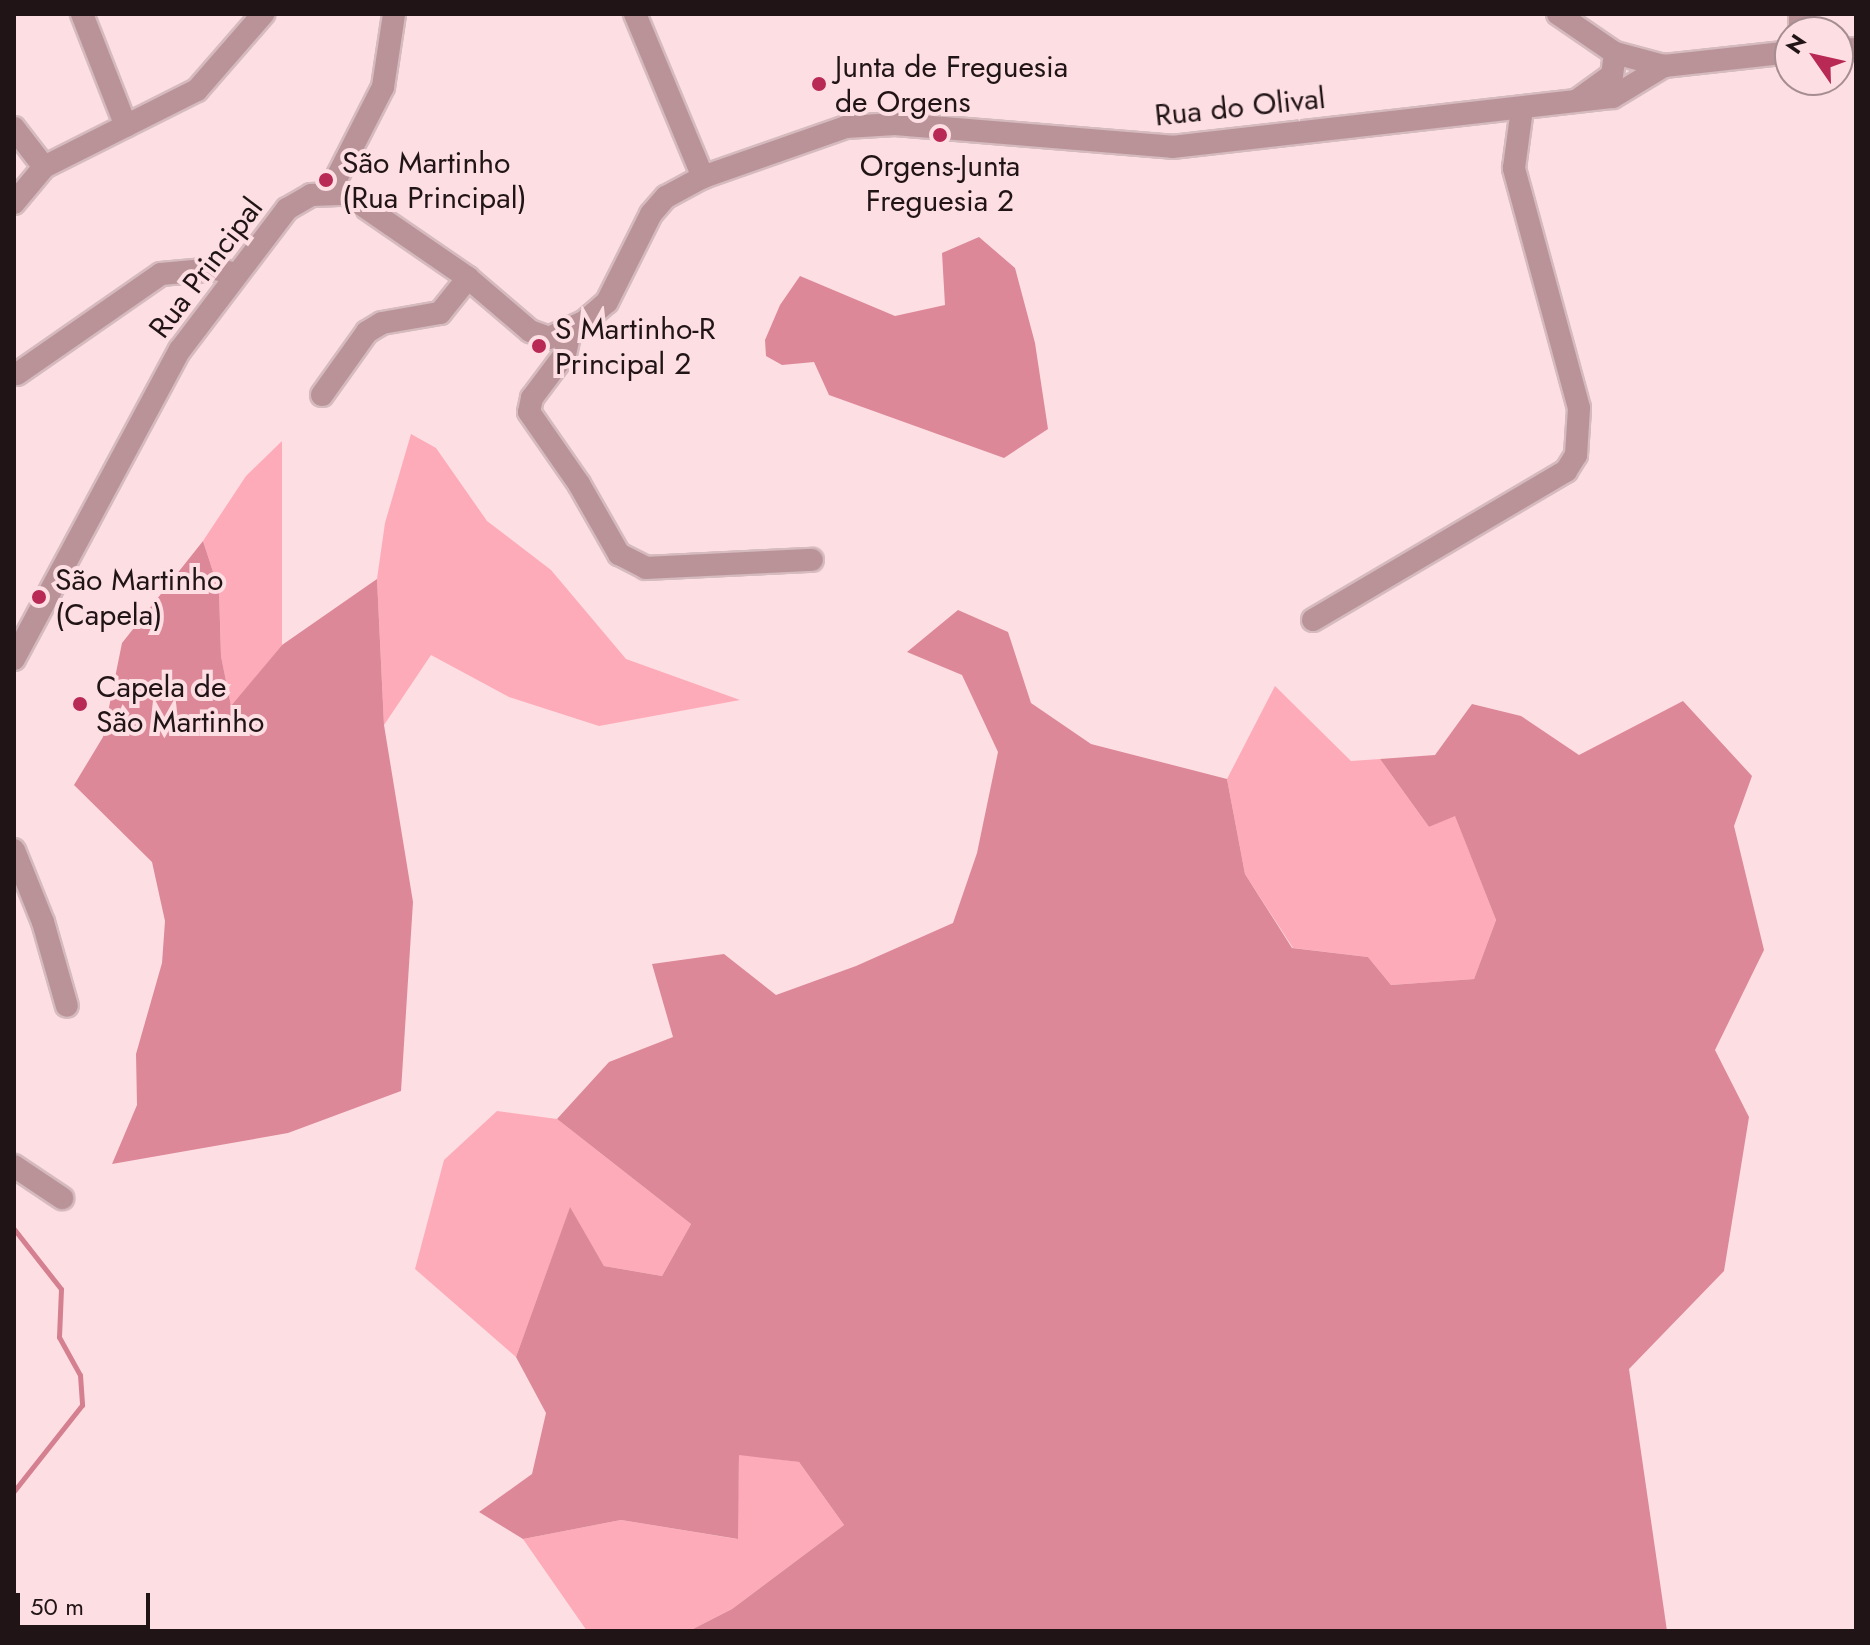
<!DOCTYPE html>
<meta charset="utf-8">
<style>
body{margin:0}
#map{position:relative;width:1870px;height:1645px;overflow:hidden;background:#fddee3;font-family:Jost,sans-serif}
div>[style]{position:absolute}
.green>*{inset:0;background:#feabb9}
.forest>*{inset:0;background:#dd8898}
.stream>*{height:5px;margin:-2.5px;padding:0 2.5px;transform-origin:2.5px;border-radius:2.5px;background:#d48090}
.roads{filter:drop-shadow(2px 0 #d5babe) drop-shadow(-2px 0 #d5babe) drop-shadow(0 2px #d5babe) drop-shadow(0 -2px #d5babe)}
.minor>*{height:22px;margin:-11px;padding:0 11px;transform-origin:11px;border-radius:11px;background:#b99398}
.dots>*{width:22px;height:22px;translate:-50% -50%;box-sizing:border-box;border:4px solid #fddee3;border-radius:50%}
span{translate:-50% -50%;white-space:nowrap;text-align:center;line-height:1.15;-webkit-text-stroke:8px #fddee3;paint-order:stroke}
.poi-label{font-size:30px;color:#201416}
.left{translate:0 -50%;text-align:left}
.street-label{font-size:30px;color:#201416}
.frame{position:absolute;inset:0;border:16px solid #201416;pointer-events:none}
.north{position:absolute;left:1774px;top:16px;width:80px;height:80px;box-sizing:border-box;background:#fddee3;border:2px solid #a58d91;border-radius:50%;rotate:304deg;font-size:22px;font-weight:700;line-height:32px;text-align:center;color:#201416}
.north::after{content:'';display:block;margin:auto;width:28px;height:36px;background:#b82955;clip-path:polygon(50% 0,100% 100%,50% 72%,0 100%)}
.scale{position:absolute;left:16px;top:1593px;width:134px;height:36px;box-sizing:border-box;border:4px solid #201416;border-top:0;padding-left:10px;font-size:24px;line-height:28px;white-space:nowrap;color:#201416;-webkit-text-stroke:6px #fddee3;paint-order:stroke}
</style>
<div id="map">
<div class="green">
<div style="clip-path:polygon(411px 434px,436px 448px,487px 521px,551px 570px,626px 659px,740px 700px,599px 726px,509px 697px,431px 655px,384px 725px,377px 579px,385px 523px)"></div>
<div style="clip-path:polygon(282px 441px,282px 645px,231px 707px,221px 656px,219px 590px,203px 541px,246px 476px)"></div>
<div style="clip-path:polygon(1275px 686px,1351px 761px,1380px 759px,1429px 827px,1455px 815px,1496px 920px,1474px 979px,1391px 985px,1368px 957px,1293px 948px,1245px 874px,1227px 779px)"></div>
<div style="clip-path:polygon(497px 1111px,557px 1119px,691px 1224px,662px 1276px,604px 1266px,570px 1208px,516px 1357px,415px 1269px,444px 1160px)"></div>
<div style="clip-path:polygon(739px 1454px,799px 1462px,844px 1525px,732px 1609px,689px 1631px,587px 1631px,523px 1539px,621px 1520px,737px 1539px)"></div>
</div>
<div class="forest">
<div style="clip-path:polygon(979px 237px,1015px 268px,1035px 343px,1048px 429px,1004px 458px,829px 395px,814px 362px,782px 365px,766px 356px,765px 340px,780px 305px,800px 276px,895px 316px,945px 305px,942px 253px)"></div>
<div style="clip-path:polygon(203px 541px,219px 590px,221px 656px,231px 706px,282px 645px,377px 579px,384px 725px,413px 902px,401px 1091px,288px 1133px,112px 1164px,137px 1105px,136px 1054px,162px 963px,165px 921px,152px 862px,74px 785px,103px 737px,122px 643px)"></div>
<div style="clip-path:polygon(958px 610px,1008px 632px,1031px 703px,1091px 744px,1227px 779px,1245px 874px,1292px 948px,1368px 957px,1391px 985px,1474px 979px,1496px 920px,1455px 816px,1429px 827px,1380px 759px,1435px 755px,1472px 704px,1521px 716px,1579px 755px,1683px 701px,1752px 776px,1734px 826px,1764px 950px,1715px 1050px,1749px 1117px,1724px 1271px,1629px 1369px,1667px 1631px,689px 1631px,732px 1609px,844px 1525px,799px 1462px,739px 1455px,738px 1539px,621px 1520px,523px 1539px,479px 1512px,532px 1474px,546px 1413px,516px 1357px,570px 1207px,604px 1266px,662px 1276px,691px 1224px,557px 1119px,609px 1062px,673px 1037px,652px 964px,724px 954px,776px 995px,856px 966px,953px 923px,977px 853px,998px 752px,962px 675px,907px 652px)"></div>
</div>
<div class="stream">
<div style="left:14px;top:1229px;width:76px;rotate:51.9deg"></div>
<div style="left:61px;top:1289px;width:48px;rotate:92.4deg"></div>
<div style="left:59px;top:1337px;width:43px;rotate:61.1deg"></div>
<div style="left:80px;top:1375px;width:30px;rotate:86deg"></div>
<div style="left:82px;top:1405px;width:110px;rotate:128.3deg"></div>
</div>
<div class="roads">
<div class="minor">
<div style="left:82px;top:14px;width:120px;rotate:68.6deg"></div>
<div style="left:635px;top:14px;width:177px;rotate:67.4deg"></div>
<div style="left:1558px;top:14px;width:69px;rotate:34.4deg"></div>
<div style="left:1615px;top:53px;width:51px;rotate:14.9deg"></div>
<div style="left:1664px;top:66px;width:127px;rotate:-6.3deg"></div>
<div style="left:1800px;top:14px;width:18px;rotate:90deg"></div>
<div style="left:1838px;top:50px;width:18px;rotate:-3deg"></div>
<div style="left:1579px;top:99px;width:41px;rotate:-36deg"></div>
<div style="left:1612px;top:75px;width:22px;rotate:-82deg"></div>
<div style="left:14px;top:128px;width:49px;rotate:52.4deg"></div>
<div style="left:330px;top:191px;width:117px;rotate:-63deg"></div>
<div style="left:383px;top:87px;width:74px;rotate:-81.4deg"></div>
<div style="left:14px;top:203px;width:47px;rotate:-50.2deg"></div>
<div style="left:44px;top:167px;width:171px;rotate:-26.7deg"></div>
<div style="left:197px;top:90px;width:101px;rotate:-49deg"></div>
<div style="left:570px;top:331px;width:24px;rotate:102deg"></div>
<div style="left:565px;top:354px;width:55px;rotate:126.9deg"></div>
<div style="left:532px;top:398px;width:14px;rotate:102deg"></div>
<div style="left:529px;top:412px;width:88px;rotate:55.2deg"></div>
<div style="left:579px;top:484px;width:81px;rotate:60.3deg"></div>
<div style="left:619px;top:554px;width:30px;rotate:27deg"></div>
<div style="left:646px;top:568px;width:166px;rotate:-2.8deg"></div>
<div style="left:17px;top:374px;width:175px;rotate:-34.8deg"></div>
<div style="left:161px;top:274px;width:55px;rotate:-5.2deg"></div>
<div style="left:216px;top:269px;width:21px;rotate:14deg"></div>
<div style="left:322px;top:395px;width:77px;rotate:-54.5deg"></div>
<div style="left:367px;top:332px;width:17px;rotate:-31deg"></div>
<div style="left:382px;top:323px;width:59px;rotate:-9.8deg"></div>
<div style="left:440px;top:313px;width:45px;rotate:-51.3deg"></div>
<div style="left:1313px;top:620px;width:294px;rotate:-30.5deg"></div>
<div style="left:1566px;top:471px;width:19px;rotate:-58deg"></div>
<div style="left:1576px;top:455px;width:47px;rotate:-86.3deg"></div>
<div style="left:1579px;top:408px;width:249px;rotate:-105.2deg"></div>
<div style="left:1514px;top:168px;width:60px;rotate:-82.3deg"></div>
<div style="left:14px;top:659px;width:351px;rotate:-61.8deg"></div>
<div style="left:180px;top:350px;width:177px;rotate:-52.8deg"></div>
<div style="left:287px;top:209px;width:28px;rotate:-30deg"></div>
<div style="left:311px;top:195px;width:35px;rotate:-2deg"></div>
<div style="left:346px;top:194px;width:148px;rotate:34.5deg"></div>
<div style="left:468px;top:278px;width:82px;rotate:40.5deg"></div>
<div style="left:530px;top:331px;width:20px;rotate:20deg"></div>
<div style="left:549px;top:338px;width:40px;rotate:-25deg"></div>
<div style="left:585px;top:321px;width:29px;rotate:-41deg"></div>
<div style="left:607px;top:302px;width:98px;rotate:-63.4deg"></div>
<div style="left:651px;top:214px;width:23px;rotate:-49deg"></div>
<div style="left:666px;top:197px;width:42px;rotate:-28.4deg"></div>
<div style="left:703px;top:177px;width:151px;rotate:-19.3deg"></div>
<div style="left:846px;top:127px;width:49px;rotate:-3.5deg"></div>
<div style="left:895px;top:124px;width:278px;rotate:4.7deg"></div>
<div style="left:1172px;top:147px;width:444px;rotate:-6.5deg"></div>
<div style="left:1613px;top:97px;width:60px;rotate:-31.3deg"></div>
<div style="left:14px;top:850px;width:78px;rotate:68.1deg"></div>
<div style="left:43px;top:922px;width:87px;rotate:74.1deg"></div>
<div style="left:14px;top:1166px;width:58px;rotate:33.7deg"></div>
</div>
</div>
<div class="dots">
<div style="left:819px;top:84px;background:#b82955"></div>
<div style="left:940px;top:135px;background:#b82955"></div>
<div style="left:326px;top:180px;background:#b82955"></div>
<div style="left:539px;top:346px;background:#b82955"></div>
<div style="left:39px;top:597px;background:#b82955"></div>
<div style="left:80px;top:704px;background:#b82955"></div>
</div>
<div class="poi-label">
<span class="left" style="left:835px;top:84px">Junta de Freguesia<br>de Orgens</span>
<span class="left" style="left:342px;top:180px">São Martinho<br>(Rua Principal)</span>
<span style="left:940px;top:183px">Orgens-Junta<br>Freguesia 2</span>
<span class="left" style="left:555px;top:346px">S Martinho-R<br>Principal 2</span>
<span class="left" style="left:55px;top:597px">São Martinho<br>(Capela)</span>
<span class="left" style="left:96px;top:704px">Capela de<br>São Martinho</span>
</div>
<div class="street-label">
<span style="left:1240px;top:107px;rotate:-6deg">Rua do Olival</span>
<span style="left:206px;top:268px;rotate:-53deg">Rua Principal</span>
</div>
<div class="frame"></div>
<div class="north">N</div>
<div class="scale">50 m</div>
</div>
